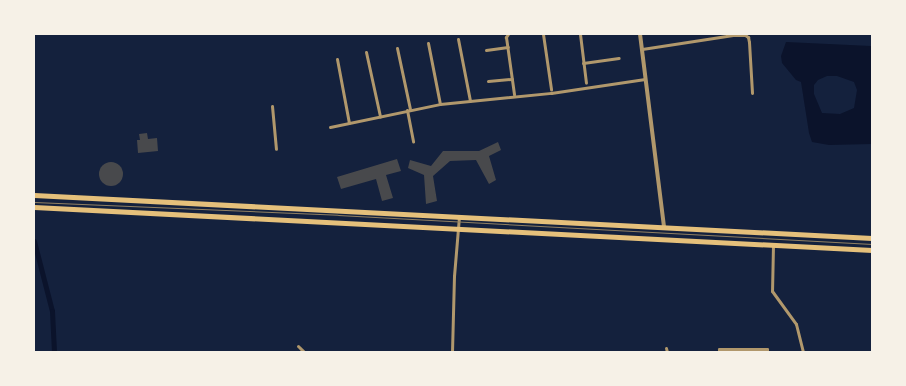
<!DOCTYPE html>
<style>
body{margin:0}
#map{position:relative;width:906px;height:386px;overflow:hidden;background:#14213d;font-family:"Golos Text",sans-serif}
div>[style]{position:absolute}
.water>*{inset:0;background:#0b132b}
.canal>*{height:5px;margin:-2.5px;padding:0 2.5px;transform-origin:2.5px;border-radius:2.5px;background:#0b132b}
.building>*{inset:0;background:#48494c}
.round{border-radius:50%}
.minor>*{height:3px;margin:-1.5px;padding:0 1.5px;transform-origin:1.5px;border-radius:1.5px;background:#b1986c}
.tertiary>*{height:4px;margin:-2px;padding:0 2px;transform-origin:2px;border-radius:2px;background:#b1986c}
.trunk>*{height:5px;margin:-2.5px;padding:0 2.5px;transform-origin:2.5px;border-radius:2.5px;background:#e5c07b}
.rail>*{height:1px;margin:-0.5px;padding:0 0.5px;transform-origin:0.5px;border-radius:0.5px;background:#918062}
span{translate:-50% -50%;white-space:nowrap;text-align:center;line-height:1.15;-webkit-text-stroke:4.5px #f6f1e7;paint-order:stroke}
.frame{position:absolute;inset:0;border:35px solid #f6f1e7;pointer-events:none}
</style>
<div id="map">
<div class="water">
<div style="clip-path:polygon(evenodd,786px 42px,871px 46px,872px 144px,829px 145px,812px 142px,809px 133px,801px 82px,796px 80px,782px 63px,781px 56px,786px 42px,827px 76px,837px 76px,854px 82px,857px 90px,854px 108px,840px 114px,822px 113px,814px 94px,814px 85px,818px 80px,827px 76px)"></div>
</div>
<div class="canal">
<div style="left:34px;top:241px;width:72px;rotate:75.6deg"></div>
<div style="left:52px;top:311px;width:41px;rotate:87.2deg"></div>
</div>
<div class="building">
<div style="clip-path:polygon(147px 133px,148px 139px,157px 138px,158px 151px,138px 153px,137px 140px,140px 140px,139px 134px)"></div>
<div style="clip-path:polygon(498px 142px,501px 150px,489px 156px,496px 180px,489px 184px,476px 160px,450px 161px,433px 176px,437px 201px,426px 204px,424px 175px,408px 168px,410px 160px,431px 166px,443px 151px,479px 151px)"></div>
<div style="clip-path:polygon(397px 159px,401px 171px,386px 175px,393px 198px,382px 201px,376px 179px,341px 189px,337px 177px)"></div>
<div class="round" style="left:99px;top:162px;width:24px;height:24px"></div>
</div>
<div class="minor">
<div style="left:508px;top:34px;width:4px;rotate:124deg"></div>
<div style="left:506px;top:37px;width:58px;rotate:82deg"></div>
<div style="left:543px;top:34px;width:56px;rotate:81.7deg"></div>
<div style="left:580px;top:34px;width:49px;rotate:83deg"></div>
<div style="left:458px;top:39px;width:63px;rotate:79deg"></div>
<div style="left:428px;top:43px;width:62px;rotate:78.9deg"></div>
<div style="left:397px;top:48px;width:62px;rotate:78deg"></div>
<div style="left:642px;top:49px;width:92px;rotate:-8.7deg"></div>
<div style="left:733px;top:35px;width:12px"></div>
<div style="left:745px;top:35px;width:4px;rotate:34deg"></div>
<div style="left:748px;top:37px;width:5px;rotate:79deg"></div>
<div style="left:749px;top:42px;width:51px;rotate:86.6deg"></div>
<div style="left:486px;top:50px;width:22px;rotate:-8deg"></div>
<div style="left:366px;top:52px;width:66px;rotate:77.7deg"></div>
<div style="left:337px;top:59px;width:65px;rotate:79.4deg"></div>
<div style="left:583px;top:63px;width:36px;rotate:-8deg"></div>
<div style="left:488px;top:81px;width:24px;rotate:-5deg"></div>
<div style="left:272px;top:106px;width:43px;rotate:84.7deg"></div>
<div style="left:407px;top:110px;width:32px;rotate:79deg"></div>
<div style="left:330px;top:127px;width:112px;rotate:-11.8deg"></div>
<div style="left:440px;top:104px;width:112px;rotate:-5.7deg"></div>
<div style="left:551px;top:93px;width:95px;rotate:-8.5deg"></div>
<div style="left:773px;top:245px;width:46px;rotate:91.2deg"></div>
<div style="left:772px;top:291px;width:41px;rotate:54deg"></div>
<div style="left:796px;top:324px;width:29px;rotate:76deg"></div>
<div style="left:298px;top:346px;width:8px;rotate:45deg"></div>
<div style="left:666px;top:348px;width:4px;rotate:76deg"></div>
<div style="left:452px;top:352px;width:76px;rotate:-88.5deg"></div>
<div style="left:454px;top:276px;width:59px;rotate:-85.2deg"></div>
<div style="left:719px;top:352px;width:3px;rotate:-90deg"></div>
<div style="left:719px;top:349px;width:48px"></div>
<div style="left:767px;top:349px;width:3px;rotate:90deg"></div>
</div>
<div class="tertiary">
<div style="left:640px;top:34px;width:195px;rotate:82.9deg"></div>
</div>
<div class="trunk">
<div style="left:34px;top:195px;width:839px;rotate:2.94deg"></div>
<div style="left:34px;top:207px;width:839px;rotate:2.94deg"></div>
</div>
<div class="rail">
<div style="left:34px;top:202px;width:304px;rotate:2.4deg"></div>
<div style="left:338px;top:215px;width:535px;rotate:3.11deg"></div>
</div>
<div class="frame"></div>
</div>
